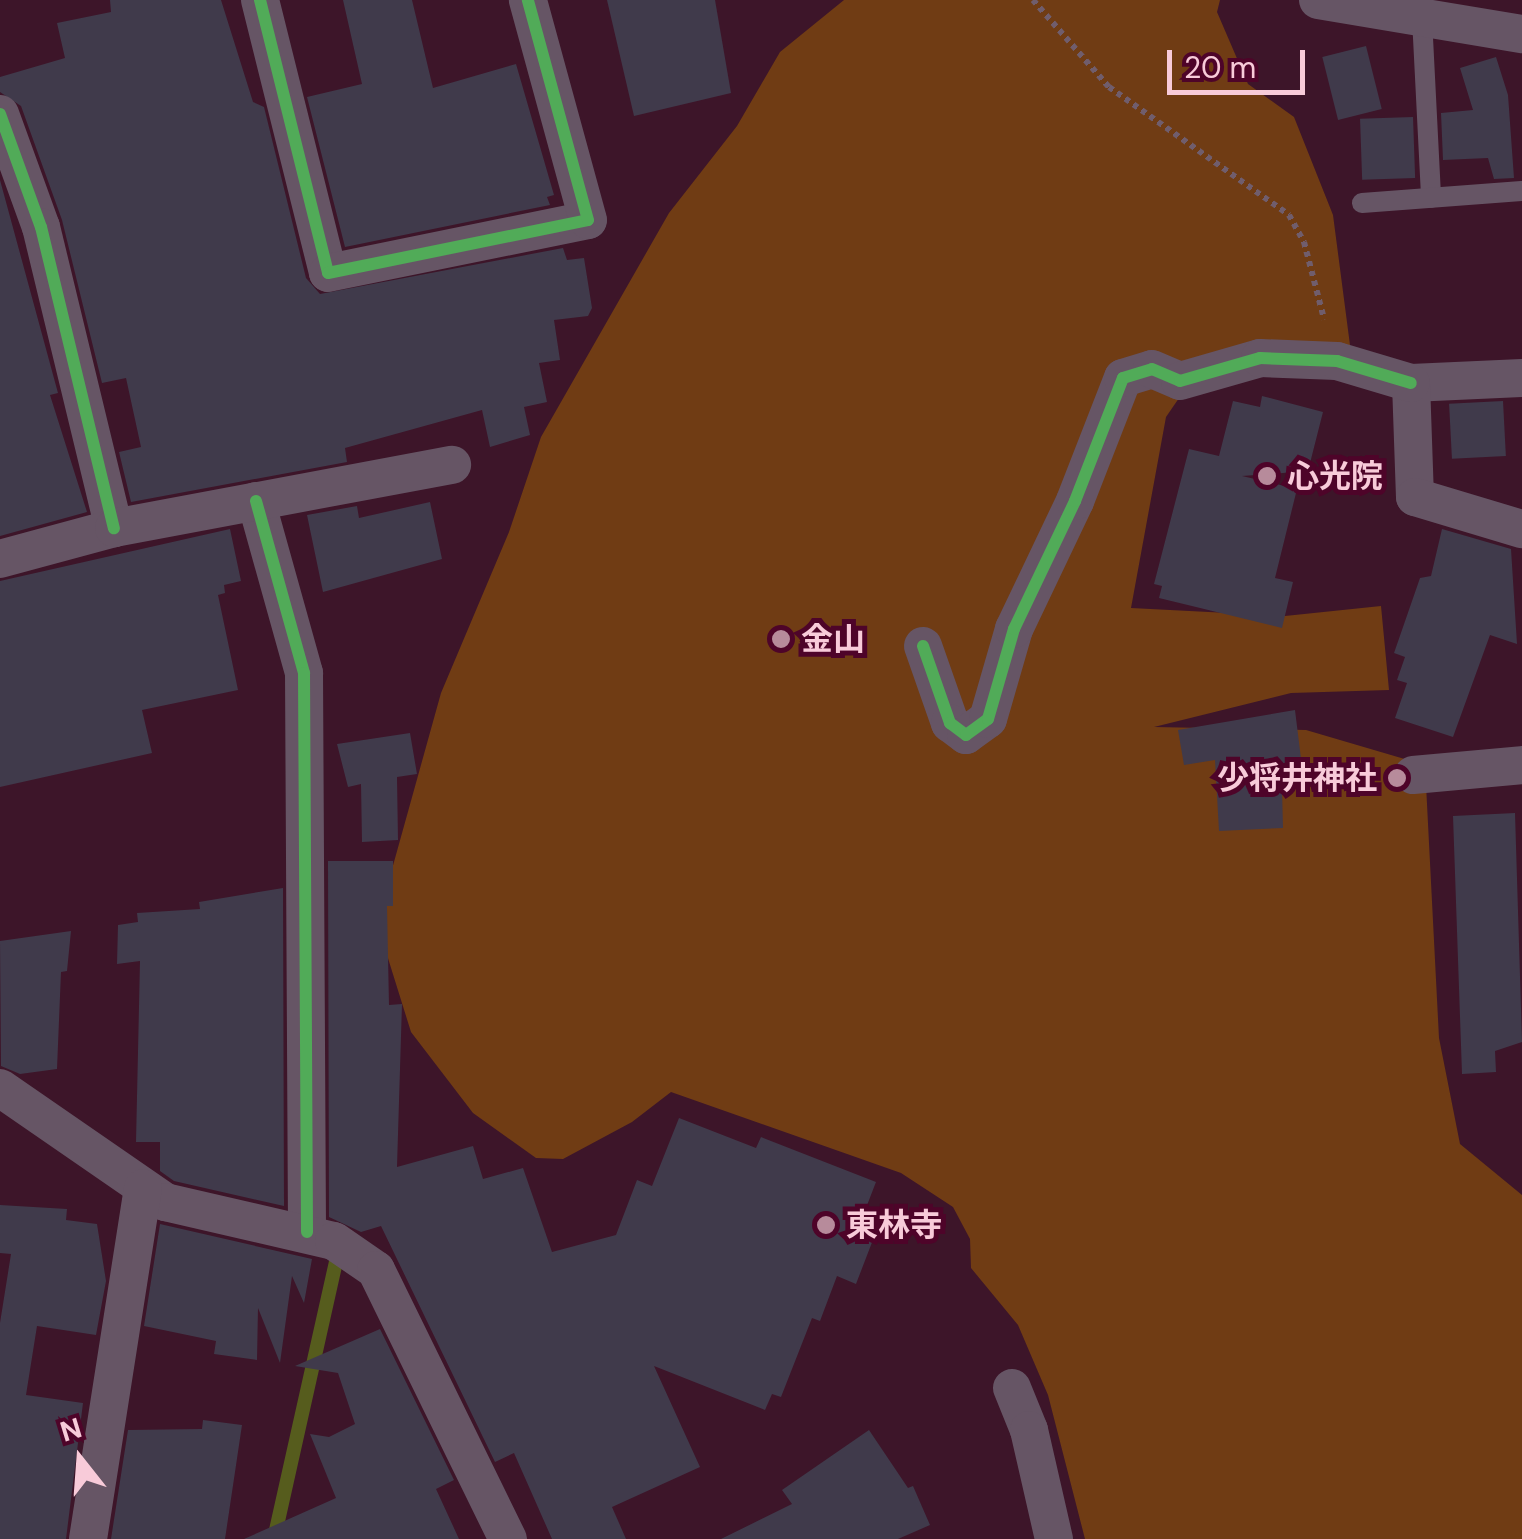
<!DOCTYPE html>
<meta charset="utf-8">
<style>
body{margin:0}
#map{position:relative;width:1522px;height:1539px;overflow:hidden;background:#3d1529;font-family:"DM Sans","Noto Sans JP",sans-serif}
div>[style]{position:absolute}
.green>*{inset:0;background:#703c14}
.stream>*{height:14px;margin:-7px;padding:0 7px;transform-origin:7px;border-radius:7px;background:#565c1d}
.building>*{inset:0;background:#403a4b;transform-origin:0 0}
.path>*{height:6px;margin-top:-3px;transform-origin:0;background:repeating-linear-gradient(90deg,#705d6c 0 5px,transparent 0 10px)}
.lane>*{height:20px;margin:-10px;padding:0 10px;transform-origin:10px;border-radius:10px;background:#665565}
.street>*{height:38px;margin:-19px;padding:0 19px;transform-origin:19px;border-radius:19px;background:#665565}
.cycleway>*{height:12px;margin:-6px;padding:0 6px;transform-origin:6px;border-radius:6px;background:#51ab58}
.dots>*{width:28px;height:28px;translate:-50% -50%;box-sizing:border-box;border:5px solid #4e0429;border-radius:50%}
span{translate:-50% -50%;white-space:nowrap;text-align:center;line-height:1.15;-webkit-text-stroke:10px #4e0429;paint-order:stroke}
.poi-label{font-size:32px;color:#f8cbd9;font-weight:700}
.left{translate:0 -50%;text-align:left}
.right{translate:-100% -50%;text-align:right}
.north{position:absolute;left:30px;top:1409px;width:100px;height:100px;-webkit-text-stroke:8px #4e0429;paint-order:stroke;rotate:343deg;font-size:28px;font-weight:700;line-height:40px;text-align:center;color:#f8cbd9}
.north::after{content:'';display:block;margin:auto;width:35px;height:45px;background:#f8cbd9;clip-path:polygon(50% 0,100% 100%,50% 72%,0 100%)}
.scale{position:absolute;left:1167px;top:50px;width:138px;height:45px;box-sizing:border-box;border:5px solid #f8cbd9;border-top:0;padding-left:12px;font-size:30px;line-height:35px;white-space:nowrap;color:#f8cbd9;-webkit-text-stroke:8px #4e0429;paint-order:stroke}
</style>
<div id="map">
<div class="green">
<div style="clip-path:polygon(844px 0,1220px 0,1217px 12px,1248px 84px,1294px 117px,1333px 215px,1353px 368px,1246px 365px,1188px 385px,1166px 417px,1131px 608px,1285px 616px,1381px 606px,1389px 690px,1291px 693px,1154px 727px,1306px 730px,1425px 765px,1439px 1038px,1460px 1144px,1522px 1195px,1522px 1539px,1085px 1539px,1048px 1395px,1018px 1325px,971px 1268px,970px 1239px,953px 1207px,901px 1173px,671px 1092px,632px 1122px,563px 1159px,536px 1158px,473px 1113px,411px 1032px,377px 923px,441px 693px,509px 532px,541px 437px,669px 213px,737px 126px,780px 52px)"></div>
</div>
<div class="stream">
<div style="left:274px;top:1539px;width:288px;rotate:-77.4deg"></div>
</div>
<div class="building">
<div style="clip-path:polygon(110px 0,221px 0,253px 102px,264px 107px,306px 278px,320px 294px,563px 248px,567px 260px,584px 258px,592px 308px,588px 316px,554px 320px,560px 360px,539px 363px,547px 402px,524px 407px,530px 435px,490px 447px,482px 410px,345px 448px,347px 462px,131px 502px,119px 452px,141px 447px,126px 378px,102px 383px,62px 220px,21px 106px,0 92px,0 77px,65px 58px,57px 23px,111px 12px)"></div>
<div style="clip-path:polygon(343px 0,412px 0,433px 88px,516px 64px,554px 195px,547px 197px,550px 205px,345px 247px,307px 97px,362px 84px)"></div>
<div style="clip-path:polygon(607px 0,715px 0,731px 93px,634px 116px)"></div>
<div style="left:1366px;top:46px;width:65px;height:45px;rotate:76deg"></div>
<div style="clip-path:polygon(1496px 57px,1508px 95px,1514px 178px,1494px 179px,1488px 158px,1443px 160px,1441px 113px,1473px 110px,1460px 68px)"></div>
<div style="left:1413px;top:117px;width:61px;height:53px;rotate:88deg"></div>
<div style="clip-path:polygon(0 180px,58px 393px,50px 395px,87px 512px,0 536px)"></div>
<div style="clip-path:polygon(1262px 396px,1323px 412px,1308px 471px,1242px 476px,1297px 489px,1275px 578px,1293px 582px,1282px 628px,1159px 598px,1162px 586px,1154px 584px,1189px 449px,1219px 456px,1233px 401px,1260px 407px)"></div>
<div style="left:1503px;top:401px;width:55px;height:54px;rotate:87deg"></div>
<div style="clip-path:polygon(430px 502px,442px 559px,323px 592px,307px 515px,357px 506px,359px 518px)"></div>
<div style="clip-path:polygon(230px 529px,241px 581px,224px 585px,225px 593px,218px 595px,238px 690px,142px 710px,152px 753px,0 787px,0 581px)"></div>
<div style="clip-path:polygon(1442px 529px,1511px 549px,1517px 644px,1490px 635px,1453px 737px,1395px 718px,1407px 683px,1397px 680px,1405px 657px,1394px 653px,1420px 578px,1431px 576px)"></div>
<div style="clip-path:polygon(1295px 710px,1304px 783px,1282px 788px,1283px 828px,1219px 831px,1215px 760px,1184px 765px,1178px 730px)"></div>
<div style="clip-path:polygon(410px 733px,417px 774px,397px 777px,398px 840px,362px 842px,361px 784px,348px 787px,337px 744px)"></div>
<div style="clip-path:polygon(1515px 813px,1522px 1042px,1495px 1051px,1496px 1072px,1462px 1074px,1453px 816px)"></div>
<div style="clip-path:polygon(328px 861px,393px 861px,393px 906px,387px 906px,389px 1005px,402px 1004px,397px 1167px,473px 1146px,483px 1179px,523px 1168px,552px 1252px,616px 1235px,637px 1180px,652px 1186px,679px 1118px,756px 1148px,761px 1137px,876px 1182px,859px 1226px,876px 1232px,856px 1284px,837px 1276px,820px 1321px,812px 1318px,781px 1397px,772px 1394px,765px 1410px,654px 1366px,700px 1467px,612px 1507px,626px 1539px,552px 1539px,514px 1453px,495px 1462px,381px 1226px,361px 1232px,329px 1217px)"></div>
<div style="clip-path:polygon(283px 888px,284px 1206px,174px 1181px,160px 1171px,160px 1142px,136px 1142px,140px 961px,117px 964px,118px 925px,138px 922px,137px 913px,200px 909px,199px 902px)"></div>
<div style="clip-path:polygon(71px 931px,67px 971px,61px 972px,57px 1069px,20px 1074px,1px 1066px,0 941px)"></div>
<div style="clip-path:polygon(0 1205px,67px 1209px,66px 1220px,97px 1224px,106px 1281px,96px 1335px,37px 1326px,26px 1395px,83px 1403px,66px 1539px,0 1539px,0 1323px,11px 1254px,0 1253px)"></div>
<div style="clip-path:polygon(160px 1224px,312px 1259px,304px 1303px,292px 1276px,280px 1363px,258px 1308px,257px 1360px,214px 1354px,216px 1341px,144px 1326px)"></div>
<div style="clip-path:polygon(380px 1329px,454px 1480px,436px 1489px,459px 1539px,244px 1539px,336px 1498px,310px 1434px,329px 1437px,355px 1424px,338px 1373px,295px 1366px)"></div>
<div style="clip-path:polygon(203px 1420px,242px 1425px,225px 1539px,111px 1539px,128px 1430px,202px 1429px)"></div>
<div style="clip-path:polygon(869px 1430px,908px 1488px,913px 1486px,930px 1525px,898px 1539px,721px 1539px,792px 1504px,782px 1490px)"></div>
</div>
<div class="path">
<div style="left:1033px;top:0;width:116px;rotate:48.9deg"></div>
<div style="left:1109px;top:87px;width:221px;rotate:35.4deg"></div>
<div style="left:1289px;top:215px;width:31px;rotate:61deg"></div>
<div style="left:1304px;top:242px;width:80px;rotate:75.4deg"></div>
</div>
<div class="lane">
<div style="left:1422px;top:18px;width:180px;rotate:87.1deg"></div>
<div style="left:1362px;top:203px;width:160px;rotate:-4.3deg"></div>
</div>
<div class="street">
<div style="left:260px;top:0;width:281px;rotate:76deg"></div>
<div style="left:328px;top:273px;width:265px;rotate:-11.5deg"></div>
<div style="left:588px;top:220px;width:228px;rotate:-105.3deg"></div>
<div style="left:1318px;top:0;width:207px;rotate:9.5deg"></div>
<div style="left:0;top:114px;width:120px;rotate:70.1deg"></div>
<div style="left:41px;top:227px;width:310px;rotate:76.4deg"></div>
<div style="left:1522px;top:378px;width:111px;rotate:177.4deg"></div>
<div style="left:1411px;top:383px;width:114px;rotate:88deg"></div>
<div style="left:1415px;top:497px;width:112px;rotate:16.7deg"></div>
<div style="left:256px;top:501px;width:179px;rotate:74.4deg"></div>
<div style="left:304px;top:673px;width:559px;rotate:89.69deg"></div>
<div style="left:0;top:559px;width:118px;rotate:-15.2deg"></div>
<div style="left:114px;top:528px;width:344px;rotate:-10.6deg"></div>
<div style="left:923px;top:646px;width:82px;rotate:70.7deg"></div>
<div style="left:950px;top:723px;width:20px;rotate:37deg"></div>
<div style="left:966px;top:735px;width:27px;rotate:-36deg"></div>
<div style="left:988px;top:719px;width:94px;rotate:-73.9deg"></div>
<div style="left:1014px;top:629px;width:142px;rotate:-64.5deg"></div>
<div style="left:1075px;top:501px;width:132px;rotate:-68.7deg"></div>
<div style="left:1123px;top:378px;width:30px;rotate:-17deg"></div>
<div style="left:1152px;top:369px;width:30px;rotate:23deg"></div>
<div style="left:1180px;top:381px;width:83px;rotate:-16deg"></div>
<div style="left:1260px;top:358px;width:77px;rotate:2.2deg"></div>
<div style="left:1337px;top:361px;width:77px;rotate:16.6deg"></div>
<div style="left:1413px;top:775px;width:109px;rotate:-5.2deg"></div>
<div style="left:0;top:1088px;width:201px;rotate:34.6deg"></div>
<div style="left:165px;top:1202px;width:173px;rotate:13deg"></div>
<div style="left:334px;top:1241px;width:51px;rotate:34.6deg"></div>
<div style="left:376px;top:1270px;width:300px;rotate:63.9deg"></div>
<div style="left:1012px;top:1388px;width:45px;rotate:68deg"></div>
<div style="left:1029px;top:1430px;width:112px;rotate:77.1deg"></div>
<div style="left:88px;top:1539px;width:355px;rotate:-81.1deg"></div>
</div>
<div class="cycleway">
<div style="left:260px;top:0;width:281px;rotate:76deg"></div>
<div style="left:328px;top:273px;width:265px;rotate:-11.5deg"></div>
<div style="left:588px;top:220px;width:228px;rotate:-105.3deg"></div>
<div style="left:0;top:114px;width:120px;rotate:70.1deg"></div>
<div style="left:41px;top:227px;width:310px;rotate:76.4deg"></div>
<div style="left:256px;top:501px;width:179px;rotate:74.4deg"></div>
<div style="left:304px;top:673px;width:559px;rotate:89.69deg"></div>
<div style="left:923px;top:646px;width:82px;rotate:70.7deg"></div>
<div style="left:950px;top:723px;width:20px;rotate:37deg"></div>
<div style="left:966px;top:735px;width:27px;rotate:-36deg"></div>
<div style="left:988px;top:719px;width:94px;rotate:-73.9deg"></div>
<div style="left:1014px;top:629px;width:142px;rotate:-64.5deg"></div>
<div style="left:1075px;top:501px;width:132px;rotate:-68.7deg"></div>
<div style="left:1123px;top:378px;width:30px;rotate:-17deg"></div>
<div style="left:1152px;top:369px;width:30px;rotate:23deg"></div>
<div style="left:1180px;top:381px;width:83px;rotate:-16deg"></div>
<div style="left:1260px;top:358px;width:77px;rotate:2.2deg"></div>
<div style="left:1337px;top:361px;width:77px;rotate:16.6deg"></div>
</div>
<div class="dots">
<div style="left:1267px;top:476px;background:#b78b9b"></div>
<div style="left:781px;top:639px;background:#b78b9b"></div>
<div style="left:1397px;top:778px;background:#b78b9b"></div>
<div style="left:826px;top:1225px;background:#b78b9b"></div>
</div>
<div class="poi-label">
<span class="left" style="left:1287px;top:476px">心光院</span>
<span class="left" style="left:801px;top:639px">金山</span>
<span class="right" style="left:1377px;top:778px">少将井神社</span>
<span class="left" style="left:846px;top:1225px">東林寺</span>
</div>
<div class="north">N</div>
<div class="scale">20 m</div>
</div>
